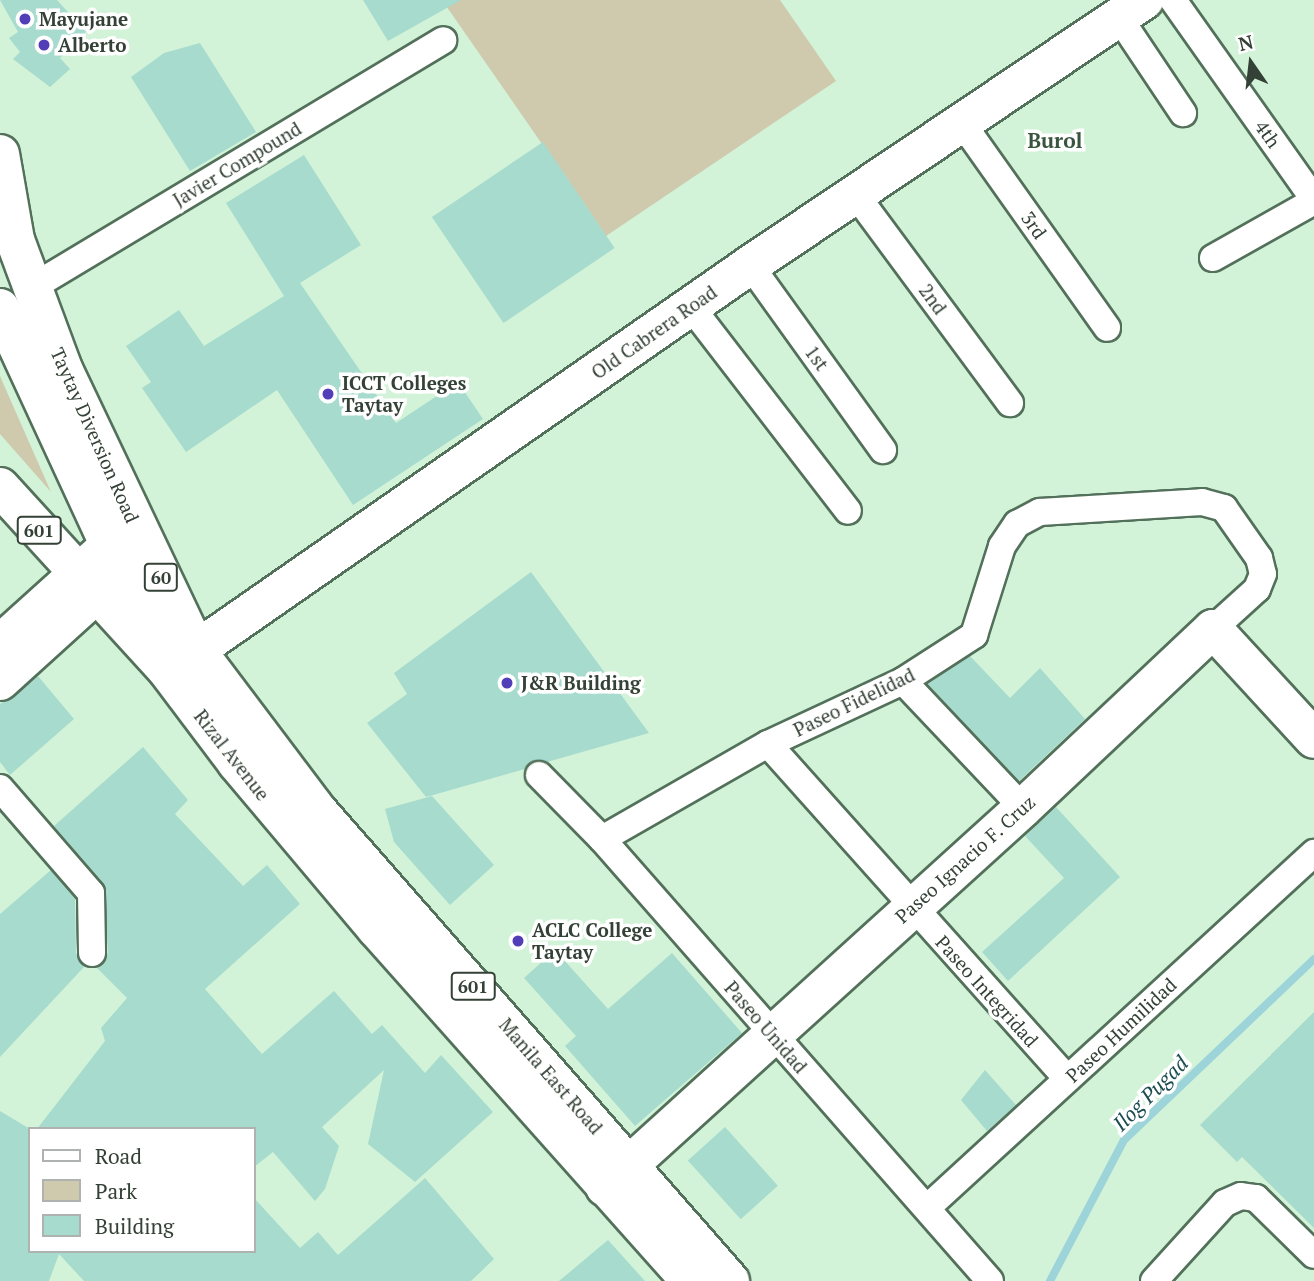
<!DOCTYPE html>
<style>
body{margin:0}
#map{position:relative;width:1314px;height:1281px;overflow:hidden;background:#d2f3d8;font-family:"PT Serif",serif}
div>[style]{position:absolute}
.green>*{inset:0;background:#cfc9ad}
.stream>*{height:8px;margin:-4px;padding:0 4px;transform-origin:4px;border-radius:4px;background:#9dd4da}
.building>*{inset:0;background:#a7dbce;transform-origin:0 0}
.roads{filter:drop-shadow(2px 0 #53705a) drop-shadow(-2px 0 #53705a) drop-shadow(0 2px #53705a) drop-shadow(0 -2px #53705a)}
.street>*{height:26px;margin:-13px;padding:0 13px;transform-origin:13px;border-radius:13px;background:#fff}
.secondary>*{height:38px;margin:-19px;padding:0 19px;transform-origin:19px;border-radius:19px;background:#fff}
.primary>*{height:38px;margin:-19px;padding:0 19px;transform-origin:19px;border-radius:19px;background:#fff}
.dots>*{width:19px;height:19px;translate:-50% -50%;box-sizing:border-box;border:4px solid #fff;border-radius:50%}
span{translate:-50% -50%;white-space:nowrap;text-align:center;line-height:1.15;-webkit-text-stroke:7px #fff;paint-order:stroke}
.shield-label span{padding:2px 5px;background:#fff;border:2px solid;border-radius:5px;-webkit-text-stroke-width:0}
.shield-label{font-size:18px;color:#344136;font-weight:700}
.poi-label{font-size:19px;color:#344136;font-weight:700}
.left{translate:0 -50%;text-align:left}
.street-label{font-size:19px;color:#344136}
.neighbourhood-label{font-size:21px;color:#39553f;font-weight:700}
.water-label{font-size:21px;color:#1b4c50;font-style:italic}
.legend{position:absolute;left:28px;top:1127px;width:228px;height:126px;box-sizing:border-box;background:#fff;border:2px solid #aeb3af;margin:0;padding:9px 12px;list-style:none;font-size:21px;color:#344136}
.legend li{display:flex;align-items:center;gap:14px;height:35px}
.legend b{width:35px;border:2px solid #aeb3af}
.north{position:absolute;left:1216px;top:28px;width:70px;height:70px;-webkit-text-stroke:5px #fff;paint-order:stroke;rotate:346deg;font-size:19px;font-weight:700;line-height:28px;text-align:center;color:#344136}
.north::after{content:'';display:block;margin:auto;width:24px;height:32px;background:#344136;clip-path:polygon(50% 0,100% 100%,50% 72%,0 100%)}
</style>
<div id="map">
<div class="green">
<div style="clip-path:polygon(442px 0,780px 0,836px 81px,606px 236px)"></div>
<div style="clip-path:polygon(0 376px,3px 383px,51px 492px,0 434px)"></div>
</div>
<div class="stream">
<div style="left:1050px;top:1281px;width:159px;rotate:-62.3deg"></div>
<div style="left:1124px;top:1140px;width:262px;rotate:-43.6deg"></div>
</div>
<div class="building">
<div style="clip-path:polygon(0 0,57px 0,86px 32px,60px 58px,70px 69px,50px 87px,13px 59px,20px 52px,9px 38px,18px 32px)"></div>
<div style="clip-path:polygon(363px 0,461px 0,388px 41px)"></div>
<div style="clip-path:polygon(200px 43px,256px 132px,190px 171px,131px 77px,164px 53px)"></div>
<div style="left:543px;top:142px;width:128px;height:134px;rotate:56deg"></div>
<div style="clip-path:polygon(304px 155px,361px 245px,300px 283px,396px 423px,458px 382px,483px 419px,353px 505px,277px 390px,186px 452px,142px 388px,151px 382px,126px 346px,179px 310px,204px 346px,284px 296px,226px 203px)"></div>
<div style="clip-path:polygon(531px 572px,649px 733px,547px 762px,534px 760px,525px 769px,426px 797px,367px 723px,407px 694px,394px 673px)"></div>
<div style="clip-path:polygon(970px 656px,1010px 698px,1040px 668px,1085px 719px,1019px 781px,927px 684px)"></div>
<div style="clip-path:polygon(38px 676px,74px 719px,10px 775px,0 762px,0 704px)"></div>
<div style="clip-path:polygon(143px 747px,188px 800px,175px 814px,243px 886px,267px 865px,300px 904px,205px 989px,262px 1054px,334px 991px,372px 1034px,382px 1025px,425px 1073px,441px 1055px,493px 1112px,415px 1182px,368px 1144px,384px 1070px,322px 1127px,339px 1146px,325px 1189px,315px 1201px,273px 1152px,254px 1167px,254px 1129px,37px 1129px,105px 1041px,101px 1028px,127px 998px,97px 968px,108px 953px,103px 883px,54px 826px)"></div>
<div style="clip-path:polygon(432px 796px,494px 865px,450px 905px,394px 842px,385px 809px)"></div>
<div style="clip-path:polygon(1056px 807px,1120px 877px,1008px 981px,982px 952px,1064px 878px,1025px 836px)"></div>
<div style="clip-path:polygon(51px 870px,75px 899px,76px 953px,84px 967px,0 1057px,0 914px)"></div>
<div style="clip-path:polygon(555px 950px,608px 1009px,672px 953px,742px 1033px,635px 1126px,565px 1046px,576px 1036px,524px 978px)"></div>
<div style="clip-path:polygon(1314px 1012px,1314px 1228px,1242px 1157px,1237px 1162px,1200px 1125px)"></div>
<div style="clip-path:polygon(985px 1070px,1016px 1105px,987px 1131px,961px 1100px)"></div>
<div style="clip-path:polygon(0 1111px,30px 1129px,30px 1251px,254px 1251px,254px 1198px,300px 1248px,318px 1232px,338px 1255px,425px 1178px,494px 1259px,471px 1281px,84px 1281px,59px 1254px,49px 1281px,0 1281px)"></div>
<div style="left:725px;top:1127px;width:79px;height:50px;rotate:48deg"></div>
<div style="clip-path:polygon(608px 1240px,645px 1281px,559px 1281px)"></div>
</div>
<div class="roads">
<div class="street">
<div style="left:1173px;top:0;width:244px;rotate:54.7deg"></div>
<div style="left:1118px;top:16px;width:117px;rotate:56.2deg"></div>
<div style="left:962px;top:123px;width:251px;rotate:54.7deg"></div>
<div style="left:856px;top:195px;width:259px;rotate:53.5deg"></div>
<div style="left:1213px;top:258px;width:116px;rotate:-29.4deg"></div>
<div style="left:750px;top:265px;width:228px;rotate:54.3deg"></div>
<div style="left:31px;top:288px;width:481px;rotate:-31deg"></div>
<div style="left:691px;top:307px;width:257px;rotate:52.4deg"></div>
<div style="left:903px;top:681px;width:175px;rotate:46.6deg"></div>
<div style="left:768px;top:744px;width:449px;rotate:48.2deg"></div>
<div style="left:539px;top:775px;width:90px;rotate:45.5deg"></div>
<div style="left:602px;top:839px;width:588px;rotate:48.72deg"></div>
<div style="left:0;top:788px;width:139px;rotate:49.1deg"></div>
<div style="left:91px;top:893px;width:60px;rotate:89deg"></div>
<div style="left:602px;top:839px;width:191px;rotate:-29.8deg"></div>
<div style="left:768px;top:744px;width:149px;rotate:-25deg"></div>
<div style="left:903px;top:681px;width:85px;rotate:-32.9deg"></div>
<div style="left:974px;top:635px;width:93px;rotate:-72.5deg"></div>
<div style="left:1002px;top:546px;width:27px;rotate:-56deg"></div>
<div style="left:1017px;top:524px;width:26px;rotate:-28deg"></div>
<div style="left:1040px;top:512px;width:162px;rotate:-3.5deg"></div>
<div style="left:1202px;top:502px;width:23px;rotate:15deg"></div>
<div style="left:1224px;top:508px;width:61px;rotate:55deg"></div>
<div style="left:1259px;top:558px;width:16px;rotate:76deg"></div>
<div style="left:1263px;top:574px;width:16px;rotate:112deg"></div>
<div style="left:1257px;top:589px;width:59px;rotate:137.7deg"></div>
<div style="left:928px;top:1207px;width:524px;rotate:-42.52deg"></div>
<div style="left:1154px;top:1281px;width:105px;rotate:-47.7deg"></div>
<div style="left:1225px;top:1203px;width:17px;rotate:-24deg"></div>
<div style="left:1241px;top:1196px;width:15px;rotate:8deg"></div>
<div style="left:1256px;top:1198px;width:81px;rotate:44.5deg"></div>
</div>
<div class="secondary">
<div style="left:0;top:644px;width:148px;rotate:-42deg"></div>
<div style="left:169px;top:669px;width:708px;rotate:-34.81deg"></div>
<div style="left:750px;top:265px;width:475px;rotate:-33.9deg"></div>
<div style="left:0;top:681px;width:130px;rotate:-42.2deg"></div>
<div style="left:605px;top:1187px;width:564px;rotate:-42.2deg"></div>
<div style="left:1023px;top:808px;width:261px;rotate:-43.3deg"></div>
<div style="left:1213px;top:629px;width:149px;rotate:47.4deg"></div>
</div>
<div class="primary">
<div style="left:0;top:154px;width:87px;rotate:80.1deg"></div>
<div style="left:15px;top:240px;width:138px;rotate:69.6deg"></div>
<div style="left:63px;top:369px;width:312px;rotate:64.6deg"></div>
<div style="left:197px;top:651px;width:198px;rotate:53deg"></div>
<div style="left:316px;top:809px;width:628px;rotate:48.75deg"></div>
<div style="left:0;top:308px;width:369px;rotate:65.2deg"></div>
<div style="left:0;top:487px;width:248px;rotate:47.6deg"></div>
<div style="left:167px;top:670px;width:116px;rotate:53deg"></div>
<div style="left:237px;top:763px;width:216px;rotate:49.9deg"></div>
<div style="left:376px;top:928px;width:473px;rotate:48.3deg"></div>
</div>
</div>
<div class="dots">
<div style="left:25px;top:19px;background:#523fb7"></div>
<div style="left:44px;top:45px;background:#523fb7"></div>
<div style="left:328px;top:394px;background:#523fb7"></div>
<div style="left:507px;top:683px;background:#523fb7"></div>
<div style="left:518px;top:941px;background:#523fb7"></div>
</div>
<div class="shield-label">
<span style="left:39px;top:530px">601</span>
<span style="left:161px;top:577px">60</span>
<span style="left:473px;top:986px">601</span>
</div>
<div class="poi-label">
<span class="left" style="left:39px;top:19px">Mayujane</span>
<span class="left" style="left:58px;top:45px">Alberto</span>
<span class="left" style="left:342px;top:394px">ICCT Colleges<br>Taytay</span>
<span class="left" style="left:521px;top:683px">J&amp;R Building</span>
<span class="left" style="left:532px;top:941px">ACLC College<br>Taytay</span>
</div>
<div class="street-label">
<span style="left:1268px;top:134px;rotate:55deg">4th</span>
<span style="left:237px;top:164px;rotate:-31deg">Javier Compound</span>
<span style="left:1034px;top:225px;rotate:55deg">3rd</span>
<span style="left:933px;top:299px;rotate:54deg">2nd</span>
<span style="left:654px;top:332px;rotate:-35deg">Old Cabrera Road</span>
<span style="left:817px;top:358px;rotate:54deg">1st</span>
<span style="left:95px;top:435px;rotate:66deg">Taytay Diversion Road</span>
<span style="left:854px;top:702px;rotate:-26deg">Paseo Fidelidad</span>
<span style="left:232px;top:755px;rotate:52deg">Rizal Avenue</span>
<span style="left:965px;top:859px;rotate:-42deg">Paseo Ignacio F. Cruz</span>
<span style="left:987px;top:991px;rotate:48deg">Paseo Integridad</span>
<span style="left:766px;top:1027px;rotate:49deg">Paseo Unidad</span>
<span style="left:1121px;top:1030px;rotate:-43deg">Paseo Humilidad</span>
<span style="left:551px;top:1076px;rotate:49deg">Manila East Road</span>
</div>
<div class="neighbourhood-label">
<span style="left:1055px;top:140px">Burol</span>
</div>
<div class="water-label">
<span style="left:1150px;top:1093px;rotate:-45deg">Ilog Pugad</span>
</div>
<ul class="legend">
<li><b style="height:9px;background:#fff"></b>Road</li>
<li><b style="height:19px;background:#cfc9ad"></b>Park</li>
<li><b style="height:19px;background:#a7dbce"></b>Building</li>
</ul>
<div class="north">N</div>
</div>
